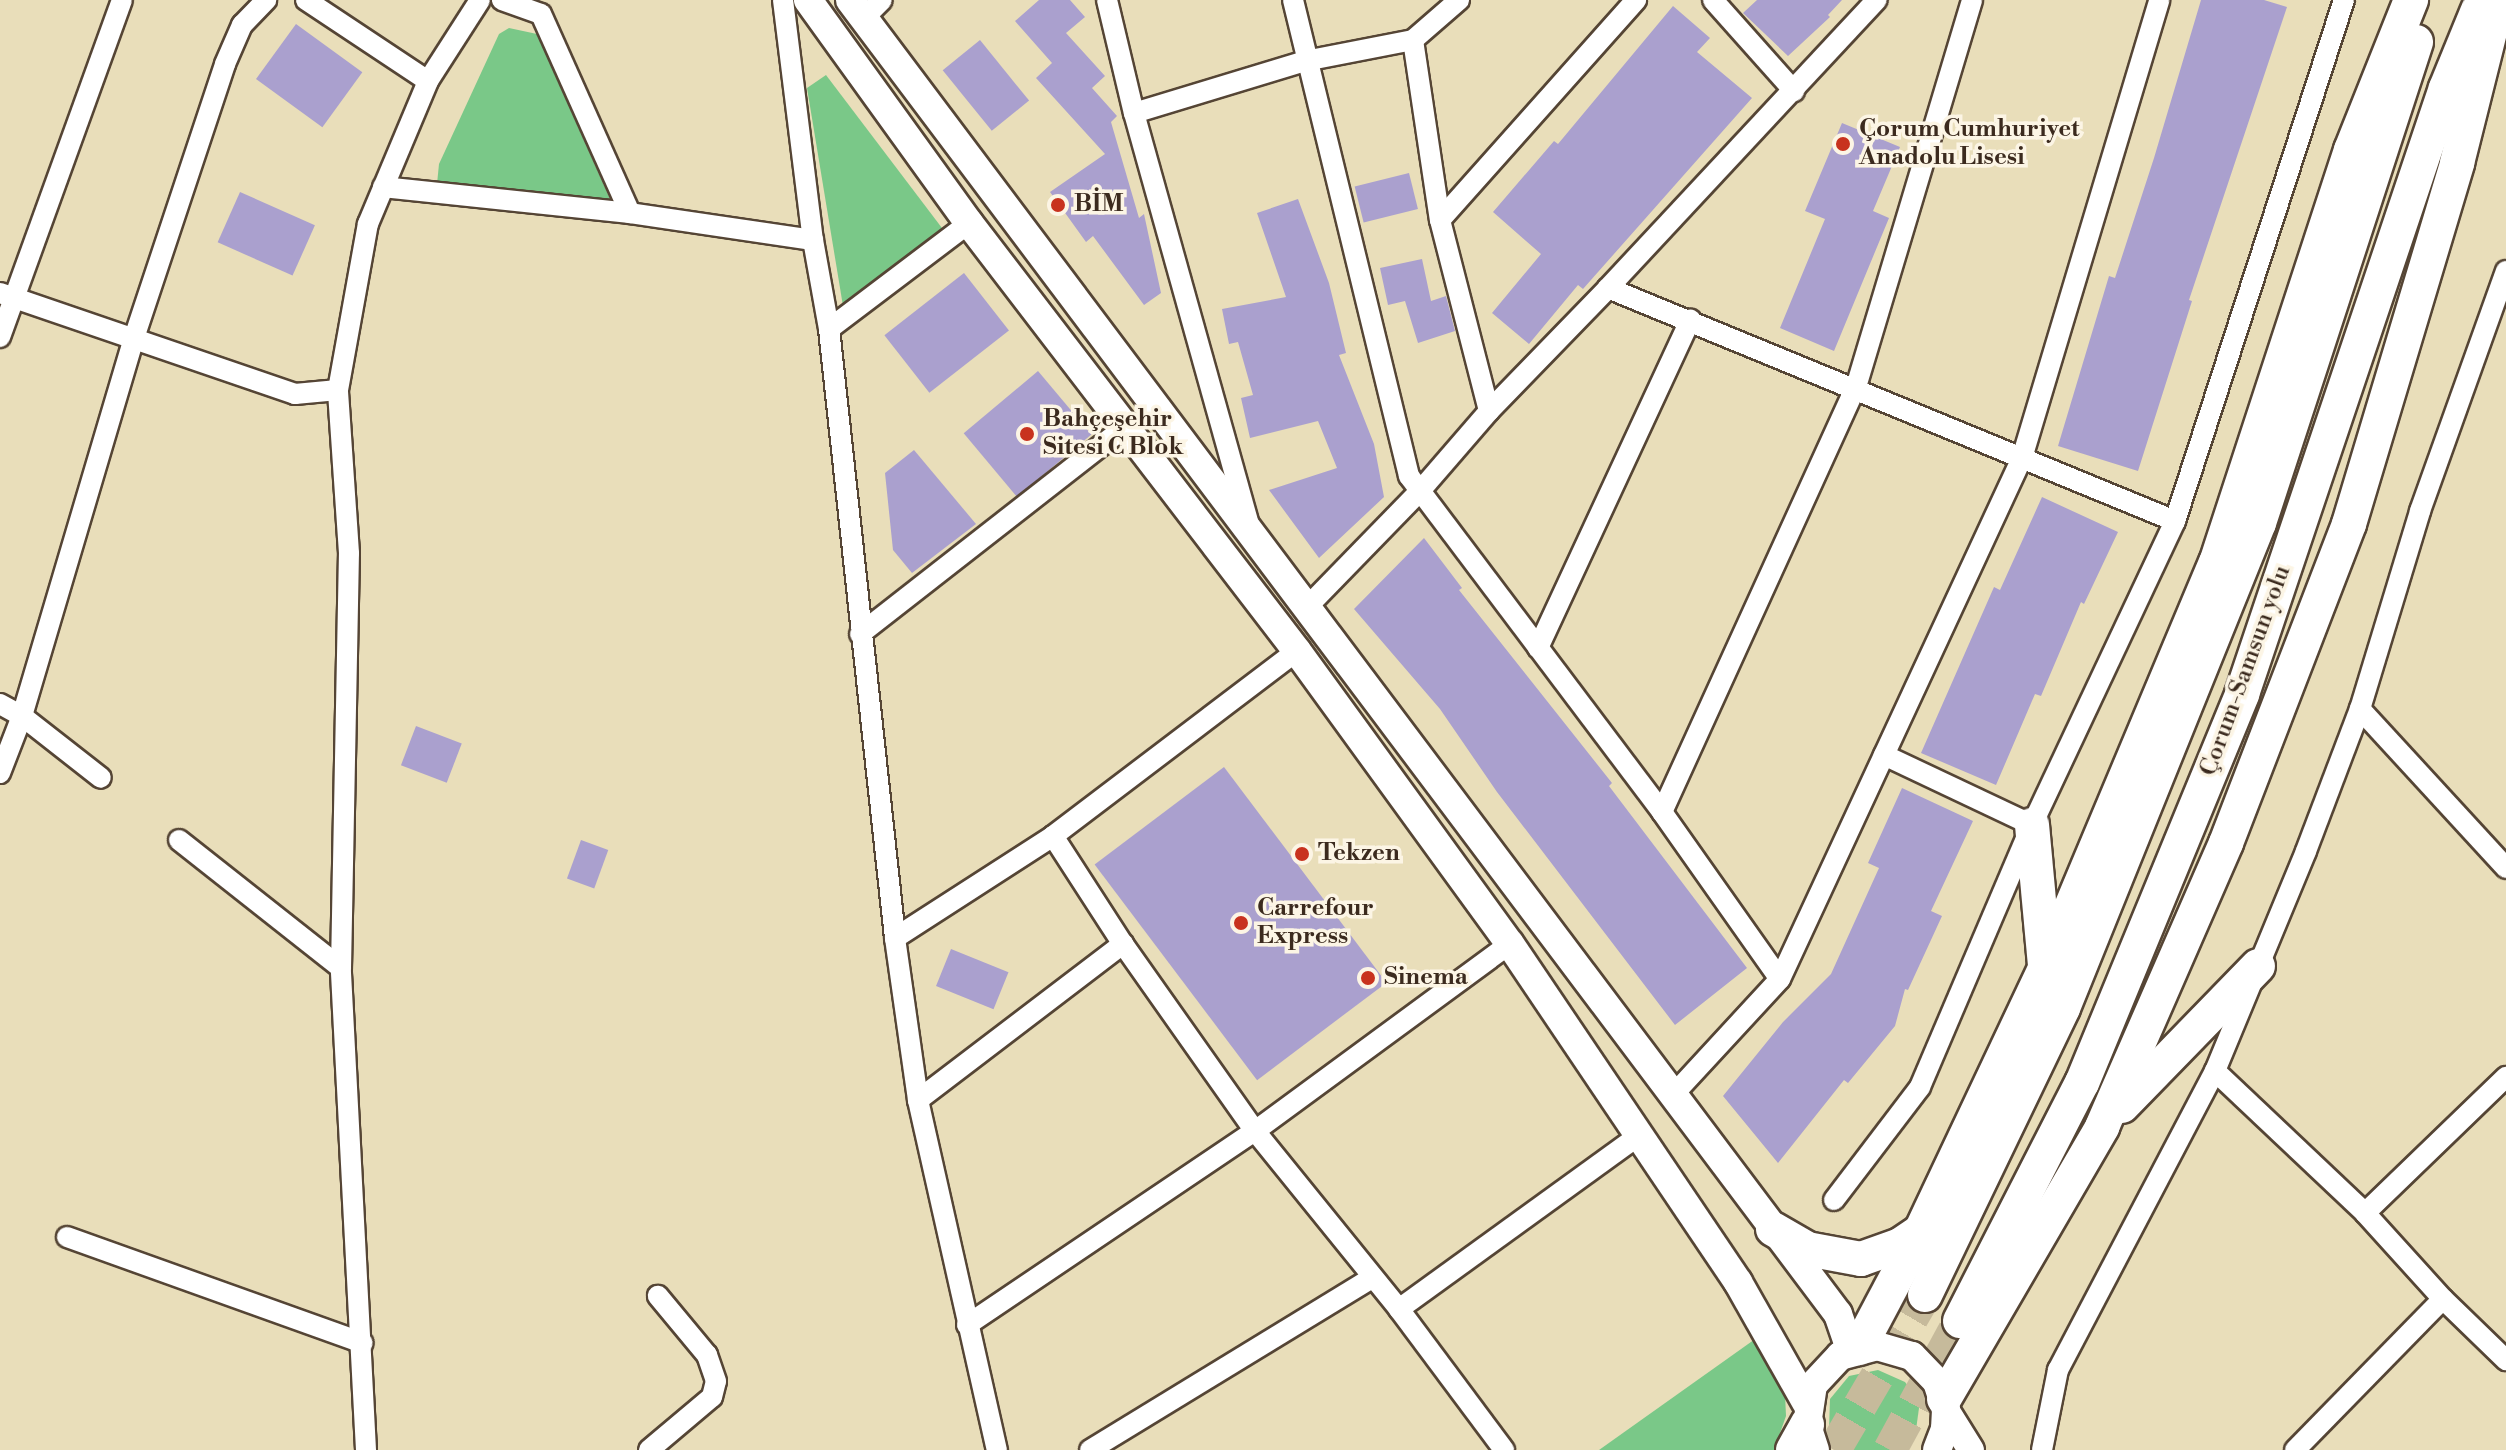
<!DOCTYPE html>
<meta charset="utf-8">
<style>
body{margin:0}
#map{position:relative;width:2506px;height:1450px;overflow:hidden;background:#e9deba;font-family:"Libre Bodoni",serif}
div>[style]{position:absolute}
.green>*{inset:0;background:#7ac888}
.building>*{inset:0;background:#aaa0ce;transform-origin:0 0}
.trunk-tunnel>*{height:34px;margin-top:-17px;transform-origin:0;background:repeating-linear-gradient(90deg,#c6ba9b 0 34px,transparent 0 51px)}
.roads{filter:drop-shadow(2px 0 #554535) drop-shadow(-2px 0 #554535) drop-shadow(0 2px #554535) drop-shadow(0 -2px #554535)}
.minor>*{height:20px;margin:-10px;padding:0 10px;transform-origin:10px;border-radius:10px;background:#fff}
.tertiary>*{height:26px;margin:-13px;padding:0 13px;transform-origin:13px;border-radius:13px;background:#fff}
.secondary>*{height:28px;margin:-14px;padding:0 14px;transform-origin:14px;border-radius:14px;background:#fff}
.trunk>*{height:34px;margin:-17px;padding:0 17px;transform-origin:17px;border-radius:17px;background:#fff}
.dots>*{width:22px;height:22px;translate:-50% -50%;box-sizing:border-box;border:4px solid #fcf5e5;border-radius:50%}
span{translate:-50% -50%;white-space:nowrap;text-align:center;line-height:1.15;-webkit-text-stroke:7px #fcf5e5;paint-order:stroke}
.poi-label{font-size:24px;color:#3b2a1e;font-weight:700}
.left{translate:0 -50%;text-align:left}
.street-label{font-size:24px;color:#3b2a1e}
</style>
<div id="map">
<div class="green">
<div style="clip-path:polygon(509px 28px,537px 34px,611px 201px,437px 184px,439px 164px,499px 34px)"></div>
<div style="clip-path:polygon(826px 75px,945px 232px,843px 306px,807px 88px)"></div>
<div style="clip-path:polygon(1758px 1337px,1785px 1394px,1786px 1416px,1774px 1450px,1599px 1450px)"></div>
<div style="clip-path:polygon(1878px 1370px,1905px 1382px,1914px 1394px,1919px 1408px,1915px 1437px,1905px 1450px,1842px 1450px,1829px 1430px,1830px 1399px,1849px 1376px)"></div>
</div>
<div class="building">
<div style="clip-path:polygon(1039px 0,1070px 0,1085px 17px,1066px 33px,1105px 76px,1092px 88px,1117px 116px,1111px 122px,1139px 218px,1144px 214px,1161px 293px,1144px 305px,1093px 236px,1086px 242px,1050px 192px,1105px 154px,1036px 78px,1052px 63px,1015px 21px)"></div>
<div style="clip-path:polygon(1757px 0,1842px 0,1828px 15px,1830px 17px,1788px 56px,1743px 13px)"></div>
<div style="clip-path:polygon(2201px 0,2264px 0,2287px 7px,2189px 300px,2192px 301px,2138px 471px,2058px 446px,2109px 276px,2115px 278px,2154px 158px)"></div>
<div style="clip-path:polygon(1673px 6px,1710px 38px,1697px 52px,1752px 98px,1583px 289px,1578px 285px,1529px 344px,1492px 313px,1541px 254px,1493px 212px,1554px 141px,1558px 144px)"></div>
<div style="left:296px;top:24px;width:82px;height:68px;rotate:36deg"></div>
<div style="left:980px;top:40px;width:78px;height:48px;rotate:51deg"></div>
<div style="clip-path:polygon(1842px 123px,1900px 147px,1873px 211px,1889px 218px,1834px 351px,1780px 328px,1825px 219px,1805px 211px)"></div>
<div style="left:1409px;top:173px;width:37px;height:56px;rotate:76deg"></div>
<div style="left:240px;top:192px;width:82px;height:55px;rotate:24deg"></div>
<div style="clip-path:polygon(1298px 199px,1329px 283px,1346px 353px,1339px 355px,1374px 444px,1384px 497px,1319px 558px,1269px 490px,1337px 468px,1318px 421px,1250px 438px,1241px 398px,1253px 395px,1238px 342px,1229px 344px,1222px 309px,1286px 297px,1257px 213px)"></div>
<div style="clip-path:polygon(1422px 259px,1431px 301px,1446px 296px,1455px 331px,1418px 343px,1405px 301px,1388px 305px,1380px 268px)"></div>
<div style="left:964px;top:273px;width:73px;height:101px;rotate:52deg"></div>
<div style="left:1038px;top:371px;width:83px;height:97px;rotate:50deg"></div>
<div style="clip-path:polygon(914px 450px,976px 524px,912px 573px,893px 550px,885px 473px)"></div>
<div style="clip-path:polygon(2042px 497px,2118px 532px,2084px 604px,2081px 602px,2041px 696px,2035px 694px,1996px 785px,1921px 753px,1994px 587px,2000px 590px)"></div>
<div style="clip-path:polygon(1424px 538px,1462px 588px,1459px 590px,1612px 783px,1609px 786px,1747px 968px,1675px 1025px,1497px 792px,1440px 709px,1354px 609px)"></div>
<div style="left:416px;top:726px;width:49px;height:42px;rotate:21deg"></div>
<div style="left:1224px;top:767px;width:270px;height:162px;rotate:53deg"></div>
<div style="clip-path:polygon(1902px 788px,1973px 821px,1931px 911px,1942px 916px,1908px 990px,1905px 989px,1895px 1026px,1848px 1083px,1844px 1080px,1778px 1163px,1723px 1096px,1783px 1022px,1831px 974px,1879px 868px,1868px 863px)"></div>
<div style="left:581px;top:840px;width:29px;height:41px;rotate:20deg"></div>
<div style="left:951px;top:949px;width:62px;height:40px;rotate:22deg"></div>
</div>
<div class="trunk-tunnel">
<div style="left:1834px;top:1450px;width:180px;rotate:-59.6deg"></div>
<div style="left:1890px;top:1450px;width:147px;rotate:-61.5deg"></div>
</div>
<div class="roads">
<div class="minor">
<div style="left:306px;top:0;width:146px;rotate:33.6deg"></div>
<div style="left:502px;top:0;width:41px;rotate:19.7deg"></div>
<div style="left:541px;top:14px;width:218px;rotate:65.9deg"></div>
<div style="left:783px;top:0;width:242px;rotate:82.9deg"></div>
<div style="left:813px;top:240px;width:90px;rotate:79.8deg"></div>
<div style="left:829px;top:329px;width:613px;rotate:83.81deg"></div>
<div style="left:895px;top:938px;width:164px;rotate:81.9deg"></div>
<div style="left:918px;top:1100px;width:359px;rotate:77.3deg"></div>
<div style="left:1107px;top:0;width:116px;rotate:76.6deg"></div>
<div style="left:1134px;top:113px;width:424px;rotate:74.4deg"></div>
<div style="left:1293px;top:0;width:490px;rotate:76.3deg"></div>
<div style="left:1409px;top:476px;width:421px;rotate:53deg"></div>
<div style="left:1662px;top:812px;width:204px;rotate:54.8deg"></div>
<div style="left:1713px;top:0;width:122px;rotate:48.3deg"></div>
<div style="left:864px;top:18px;width:25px;rotate:-45deg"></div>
<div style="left:1413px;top:40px;width:182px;rotate:81.5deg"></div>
<div style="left:1440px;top:220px;width:197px;rotate:75.6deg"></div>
<div style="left:1134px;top:113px;width:179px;rotate:-16.9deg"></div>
<div style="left:1305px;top:61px;width:110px;rotate:-11deg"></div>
<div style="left:1413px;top:40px;width:61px;rotate:-41deg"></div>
<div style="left:383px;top:187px;width:248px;rotate:6deg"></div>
<div style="left:630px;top:213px;width:185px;rotate:8.4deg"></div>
<div style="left:1440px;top:220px;width:295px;rotate:-48.3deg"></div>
<div style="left:1608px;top:288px;width:613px;rotate:22.34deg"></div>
<div style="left:0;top:293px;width:312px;rotate:18.9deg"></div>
<div style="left:295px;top:394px;width:43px;rotate:-5.3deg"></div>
<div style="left:829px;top:329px;width:176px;rotate:-37.1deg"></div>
<div style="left:0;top:337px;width:358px;rotate:-70.1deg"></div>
<div style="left:1308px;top:606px;width:161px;rotate:-45.8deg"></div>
<div style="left:1420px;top:491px;width:106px;rotate:-49.2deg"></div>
<div style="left:1489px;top:411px;width:171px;rotate:-45.9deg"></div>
<div style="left:1608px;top:288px;width:394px;rotate:-47deg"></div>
<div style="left:860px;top:634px;width:338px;rotate:-38deg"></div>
<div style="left:1538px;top:648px;width:362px;rotate:-65.1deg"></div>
<div style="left:0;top:704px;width:25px;rotate:29deg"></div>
<div style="left:22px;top:716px;width:100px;rotate:38.1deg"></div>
<div style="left:2360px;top:709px;width:216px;rotate:47.4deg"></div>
<div style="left:1884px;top:755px;width:164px;rotate:25.3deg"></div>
<div style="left:0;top:773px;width:61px;rotate:-68.9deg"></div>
<div style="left:22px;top:716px;width:391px;rotate:-73.5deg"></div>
<div style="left:133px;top:341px;width:292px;rotate:-71.6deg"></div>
<div style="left:225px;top:64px;width:43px;rotate:-66.4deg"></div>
<div style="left:242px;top:25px;width:35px;rotate:-46deg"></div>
<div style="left:1662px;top:812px;width:467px;rotate:-65.5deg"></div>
<div style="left:1856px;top:387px;width:404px;rotate:-73.3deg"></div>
<div style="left:1053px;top:836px;width:129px;rotate:57.1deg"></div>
<div style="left:1123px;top:944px;width:229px;rotate:54.8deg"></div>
<div style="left:1255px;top:1131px;width:229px;rotate:51deg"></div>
<div style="left:1399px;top:1309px;width:176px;rotate:53.3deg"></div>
<div style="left:179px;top:840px;width:206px;rotate:38.3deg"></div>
<div style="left:895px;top:938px;width:188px;rotate:-32.8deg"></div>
<div style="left:1053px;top:836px;width:306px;rotate:-37.2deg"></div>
<div style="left:2215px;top:1071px;width:207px;rotate:43.4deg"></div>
<div style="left:2365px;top:1213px;width:116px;rotate:47.8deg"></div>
<div style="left:2443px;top:1299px;width:88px;rotate:44.1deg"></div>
<div style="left:1672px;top:1096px;width:159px;rotate:-47.3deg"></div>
<div style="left:1780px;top:979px;width:574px;rotate:-65.09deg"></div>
<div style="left:2022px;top:458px;width:478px;rotate:-73.3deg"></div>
<div style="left:918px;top:1100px;width:258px;rotate:-37.3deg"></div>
<div style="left:1834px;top:1200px;width:142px;rotate:-52.7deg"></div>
<div style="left:1920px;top:1087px;width:285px;rotate:-66.9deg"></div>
<div style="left:2032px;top:825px;width:336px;rotate:-64.8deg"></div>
<div style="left:2175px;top:521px;width:548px;rotate:-72.03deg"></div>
<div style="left:2365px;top:1213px;width:196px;rotate:-44deg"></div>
<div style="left:67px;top:1237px;width:314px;rotate:19.7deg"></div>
<div style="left:1399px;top:1309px;width:296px;rotate:-35.9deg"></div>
<div style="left:967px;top:1325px;width:347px;rotate:-34deg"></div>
<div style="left:1255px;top:1131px;width:316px;rotate:-36.3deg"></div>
<div style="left:366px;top:1450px;width:483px;rotate:-93deg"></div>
<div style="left:341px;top:968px;width:415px;rotate:-88.9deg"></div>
<div style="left:349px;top:553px;width:163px;rotate:-93.9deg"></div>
<div style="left:338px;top:390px;width:169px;rotate:-79.8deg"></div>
<div style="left:368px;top:224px;width:155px;rotate:-67.2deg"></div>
<div style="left:428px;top:81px;width:96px;rotate:-57.3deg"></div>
<div style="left:649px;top:1450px;width:82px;rotate:-40.1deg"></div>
<div style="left:712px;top:1397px;width:16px;rotate:-76deg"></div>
<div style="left:716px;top:1381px;width:28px;rotate:-109deg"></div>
<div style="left:707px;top:1355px;width:77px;rotate:-129.7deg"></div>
<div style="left:1090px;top:1450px;width:330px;rotate:-31.4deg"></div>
<div style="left:2042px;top:1450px;width:82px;rotate:-78.7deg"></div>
<div style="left:2058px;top:1370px;width:338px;rotate:-62.3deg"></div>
<div style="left:2215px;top:1071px;width:238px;rotate:-67.5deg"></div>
<div style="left:2306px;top:851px;width:152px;rotate:-69.2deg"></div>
<div style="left:2360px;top:709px;width:207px;rotate:-73.1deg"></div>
<div style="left:2420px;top:511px;width:255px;rotate:-70.3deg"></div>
<div style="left:2295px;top:1450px;width:211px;rotate:-45.6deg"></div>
</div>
<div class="tertiary">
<div style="left:1946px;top:1410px;width:47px;rotate:58deg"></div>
</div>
<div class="secondary">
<div style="left:808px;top:0;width:275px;rotate:54.2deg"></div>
<div style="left:969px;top:223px;width:539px;rotate:52.54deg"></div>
<div style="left:1297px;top:651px;width:362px;rotate:54deg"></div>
<div style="left:1510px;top:944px;width:408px;rotate:56deg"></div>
<div style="left:1738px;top:1282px;width:140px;rotate:60.5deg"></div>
<div style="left:850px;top:0;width:1644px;rotate:53.06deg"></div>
<div style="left:1838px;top:1314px;width:39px;rotate:71deg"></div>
<div style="left:1815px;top:1450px;width:26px;rotate:-108deg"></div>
<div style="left:1807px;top:1425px;width:40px;rotate:-81.5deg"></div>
<div style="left:1813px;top:1385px;width:40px;rotate:-47deg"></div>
<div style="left:1840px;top:1356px;width:38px;rotate:-15deg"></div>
<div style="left:1877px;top:1346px;width:36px;rotate:16deg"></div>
<div style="left:1912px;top:1356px;width:36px;rotate:46deg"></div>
<div style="left:1937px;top:1382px;width:29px;rotate:72deg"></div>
<div style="left:1946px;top:1410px;width:19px;rotate:93deg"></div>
<div style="left:1945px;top:1429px;width:22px;rotate:111deg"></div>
</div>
<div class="trunk">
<div style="left:2032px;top:825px;width:140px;rotate:84.7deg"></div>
<div style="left:2122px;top:1106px;width:195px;rotate:-45.8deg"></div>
<div style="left:1773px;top:1229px;width:39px;rotate:30deg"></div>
<div style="left:1807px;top:1249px;width:55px;rotate:10.5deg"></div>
<div style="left:1861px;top:1259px;width:41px;rotate:-19.7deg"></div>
<div style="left:1900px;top:1245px;width:25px;rotate:-34deg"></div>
<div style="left:1925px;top:1295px;width:318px;rotate:-64.3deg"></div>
<div style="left:2063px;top:1008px;width:523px;rotate:-68deg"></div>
<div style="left:2259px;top:523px;width:506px;rotate:-71.92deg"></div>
<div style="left:1960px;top:1321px;width:267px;rotate:-62.9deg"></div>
<div style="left:2082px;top:1083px;width:421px;rotate:-67.6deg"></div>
<div style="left:2242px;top:694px;width:639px;rotate:-71.4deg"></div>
<div style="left:2446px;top:88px;width:84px;rotate:-67.7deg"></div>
<div style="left:1859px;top:1348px;width:132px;rotate:-62.1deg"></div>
<div style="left:1921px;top:1231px;width:290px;rotate:-64.7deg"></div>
<div style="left:2045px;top:969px;width:441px;rotate:-67.2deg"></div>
<div style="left:2216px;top:563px;width:435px;rotate:-71.9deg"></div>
<div style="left:2351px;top:150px;width:162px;rotate:-68.2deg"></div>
<div style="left:1944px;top:1399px;width:315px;rotate:-59.8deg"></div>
<div style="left:2102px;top:1127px;width:310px;rotate:-66.4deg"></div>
<div style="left:2226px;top:843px;width:342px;rotate:-68.9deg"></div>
<div style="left:2349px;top:524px;width:377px;rotate:-73.3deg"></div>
<div style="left:2457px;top:163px;width:168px;rotate:-75.9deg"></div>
<div style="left:1793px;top:1450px;width:29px;rotate:-61deg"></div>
</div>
</div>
<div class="dots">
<div style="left:1843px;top:144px;background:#c8321e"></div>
<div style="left:1058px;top:205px;background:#c8321e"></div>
<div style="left:1027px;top:434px;background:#c8321e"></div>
<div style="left:1302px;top:854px;background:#c8321e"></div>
<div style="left:1241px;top:923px;background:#c8321e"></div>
<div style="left:1368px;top:978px;background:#c8321e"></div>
</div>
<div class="poi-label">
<span class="left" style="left:1859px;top:144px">Çorum Cumhuriyet<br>Anadolu Lisesi</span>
<span class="left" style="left:1074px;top:205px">BİM</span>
<span class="left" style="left:1043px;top:434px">Bahçeşehir<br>Sitesi C Blok</span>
<span class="left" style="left:1318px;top:854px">Tekzen</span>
<span class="left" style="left:1257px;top:923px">Carrefour<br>Express</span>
<span class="left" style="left:1384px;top:978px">Sinema</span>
</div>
<div class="street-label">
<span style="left:2246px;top:671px;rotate:-70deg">Çorum-Samsun yolu</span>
</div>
</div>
